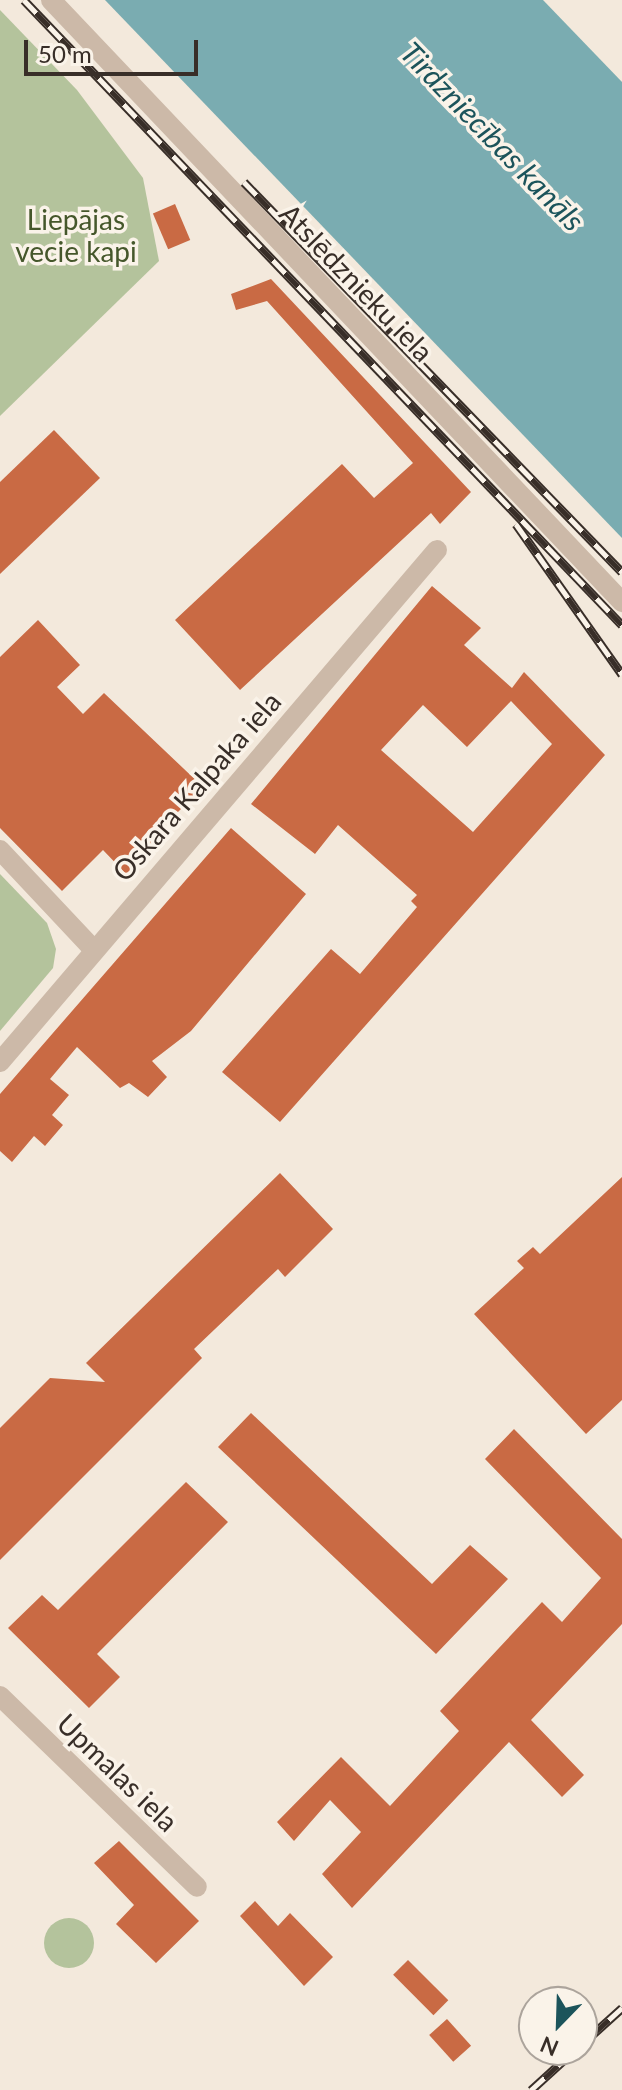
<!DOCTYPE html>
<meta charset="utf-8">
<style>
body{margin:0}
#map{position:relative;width:622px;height:2090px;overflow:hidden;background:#f3e9dc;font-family:Lato,sans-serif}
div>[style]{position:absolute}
.green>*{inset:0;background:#b4c39c}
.round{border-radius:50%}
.water>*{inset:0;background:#7aacb1}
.building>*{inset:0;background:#c96a44;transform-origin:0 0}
.minor>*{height:20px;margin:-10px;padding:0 10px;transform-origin:10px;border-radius:10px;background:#ccb9a8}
.rail>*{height:9px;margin-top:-4.5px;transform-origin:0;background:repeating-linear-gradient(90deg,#faf3e9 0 18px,#382e28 0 36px);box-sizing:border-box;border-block:2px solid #382e28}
span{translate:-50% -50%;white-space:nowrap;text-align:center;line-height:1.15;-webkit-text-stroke:7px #faf3e9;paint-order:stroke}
.park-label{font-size:28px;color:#45572b}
.street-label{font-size:28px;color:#382e28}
.water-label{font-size:30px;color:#1c545b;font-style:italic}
.north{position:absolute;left:518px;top:1986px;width:80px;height:80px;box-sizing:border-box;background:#faf3e9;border:2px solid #aca49c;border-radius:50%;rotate:203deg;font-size:22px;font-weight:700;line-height:32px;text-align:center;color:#382e28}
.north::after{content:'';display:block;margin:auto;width:28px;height:36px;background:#1c545b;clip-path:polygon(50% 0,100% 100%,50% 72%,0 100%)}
.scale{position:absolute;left:24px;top:40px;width:174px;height:36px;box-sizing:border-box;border:4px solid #382e28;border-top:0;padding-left:10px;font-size:24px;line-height:28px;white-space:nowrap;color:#382e28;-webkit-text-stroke:6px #faf3e9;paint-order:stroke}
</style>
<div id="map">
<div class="green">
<div style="clip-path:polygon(0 10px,77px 90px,143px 178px,159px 261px,0 416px)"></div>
<div style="clip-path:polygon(0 874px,47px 923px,56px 949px,53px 968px,0 1031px)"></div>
<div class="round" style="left:44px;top:1918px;width:50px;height:50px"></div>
</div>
<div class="water">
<div style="clip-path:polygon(105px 0,543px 0,622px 82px,622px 538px)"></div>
</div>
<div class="building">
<div style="left:175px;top:204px;width:39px;height:24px;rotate:67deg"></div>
<div style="clip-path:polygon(271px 279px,471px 492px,440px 524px,431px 513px,240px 690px,175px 620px,342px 464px,374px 498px,413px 463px,267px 301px,236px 310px,231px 294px)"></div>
<div style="clip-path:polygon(54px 430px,100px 478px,0 574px,0 482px)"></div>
<div style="clip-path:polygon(evenodd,432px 586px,481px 628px,464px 645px,512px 688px,524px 672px,605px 755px,280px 1122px,222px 1072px,331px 949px,360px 974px,417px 907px,411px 901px,417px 895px,338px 825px,315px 854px,251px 804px,432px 586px,511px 701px,552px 744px,473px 832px,381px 750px,423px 705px,467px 747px,511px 701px)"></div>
<div style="clip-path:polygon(38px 620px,80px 665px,57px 687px,83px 714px,104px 693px,203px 787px,153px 837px,159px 844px,127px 875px,103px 850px,62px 891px,0 828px,0 657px)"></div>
<div style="clip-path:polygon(231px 828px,306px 894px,191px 1031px,152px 1061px,167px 1077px,148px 1097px,129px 1083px,120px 1088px,77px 1047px,50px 1079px,69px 1095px,52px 1115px,63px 1125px,45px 1146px,34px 1136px,12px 1162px,0 1151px,0 1094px)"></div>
<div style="clip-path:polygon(280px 1173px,333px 1229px,285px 1277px,278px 1269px,194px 1349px,202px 1358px,0 1560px,0 1428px,50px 1378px,105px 1382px,86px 1363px)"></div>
<div style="clip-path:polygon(622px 1177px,622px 1400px,586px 1434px,474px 1314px,524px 1268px,517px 1261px,533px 1247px,540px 1254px)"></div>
<div style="clip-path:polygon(251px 1413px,432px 1584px,470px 1545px,508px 1579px,436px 1654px,218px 1447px)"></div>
<div style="clip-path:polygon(514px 1429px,622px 1539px,622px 1624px,531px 1720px,584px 1775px,562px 1797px,509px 1742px,352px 1908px,322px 1874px,361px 1832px,330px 1800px,294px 1841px,277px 1822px,341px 1757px,390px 1806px,459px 1731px,440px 1711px,542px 1602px,562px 1622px,601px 1578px,485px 1459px)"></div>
<div style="clip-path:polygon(186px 1482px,228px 1522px,97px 1654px,120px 1677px,89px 1708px,8px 1628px,42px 1595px,58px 1610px)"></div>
<div style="clip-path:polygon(119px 1841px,199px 1921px,156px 1963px,116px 1924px,134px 1905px,94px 1863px)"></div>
<div style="clip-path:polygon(255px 1901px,278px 1926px,290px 1913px,333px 1957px,304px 1986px,240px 1916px)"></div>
<div style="left:408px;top:1960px;width:57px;height:21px;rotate:45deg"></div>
<div style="left:447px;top:2019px;width:36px;height:24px;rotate:48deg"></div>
</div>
<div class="minor">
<div style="left:51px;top:0;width:830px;rotate:46.51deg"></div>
<div style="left:0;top:850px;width:134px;rotate:46.8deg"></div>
<div style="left:0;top:1062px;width:673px;rotate:-49.52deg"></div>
<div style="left:0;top:1696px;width:274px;rotate:44.1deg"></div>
</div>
<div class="rail">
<div style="left:24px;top:0;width:865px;rotate:46.26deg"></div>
<div style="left:244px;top:182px;width:543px;rotate:45.9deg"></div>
<div style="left:516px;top:524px;width:184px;rotate:54.8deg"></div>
<div style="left:582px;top:2044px;width:54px;rotate:-42deg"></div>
<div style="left:531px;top:2090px;width:59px;rotate:-42.3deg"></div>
</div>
<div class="park-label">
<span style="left:76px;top:235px">Liepājas<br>vecie kapi</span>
</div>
<div class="street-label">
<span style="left:357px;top:282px;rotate:46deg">Atslēdznieku iela</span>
<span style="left:196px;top:786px;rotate:-49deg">Oskara Kalpaka iela</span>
<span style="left:118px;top:1772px;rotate:44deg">Upmalas iela</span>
</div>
<div class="water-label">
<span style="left:493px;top:136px;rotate:46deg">Tirdzniecības kanāls</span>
</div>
<div class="north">N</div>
<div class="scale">50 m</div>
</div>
